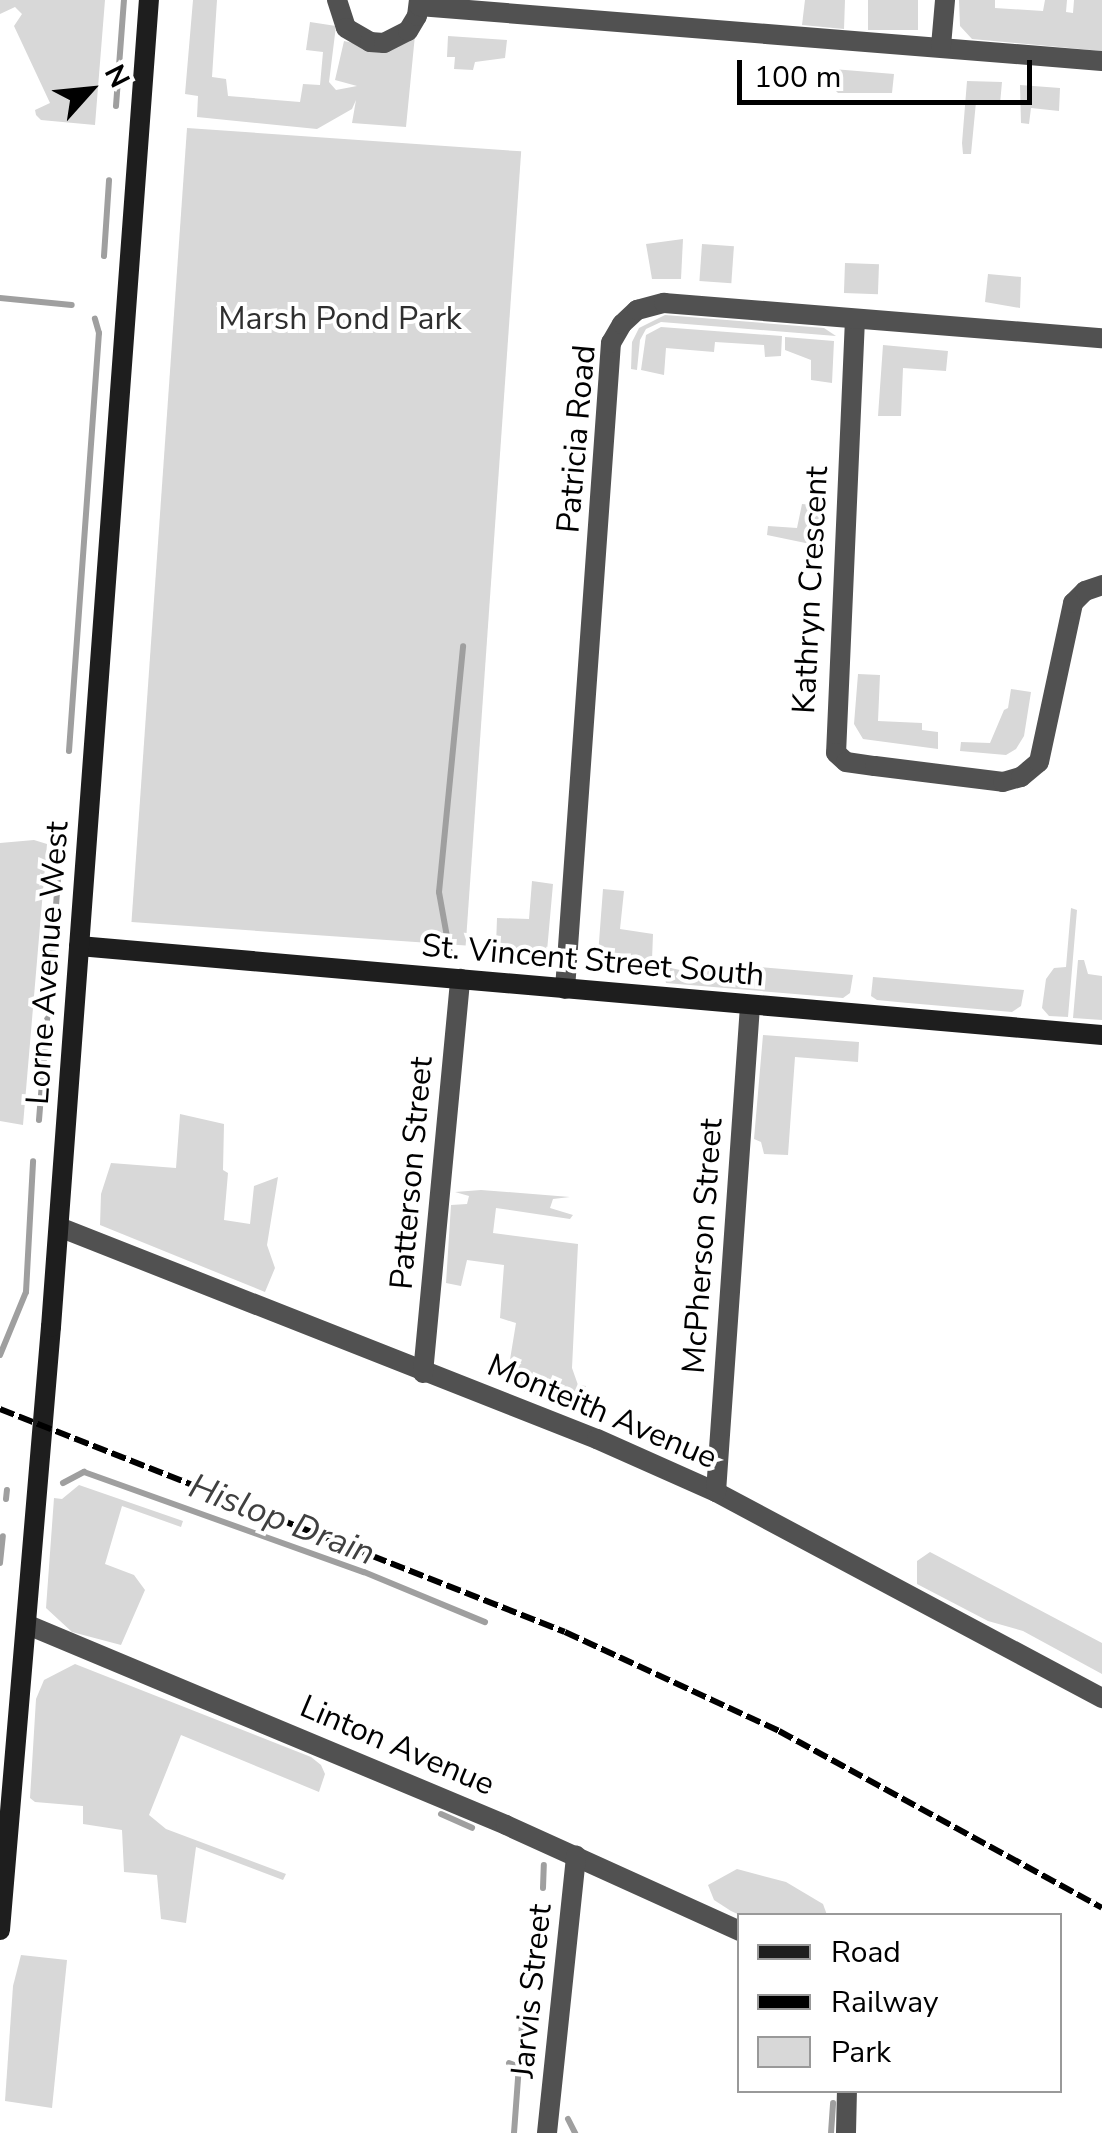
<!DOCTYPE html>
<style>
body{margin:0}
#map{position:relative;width:1102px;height:2133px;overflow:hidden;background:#fff;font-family:"Nunito Sans",sans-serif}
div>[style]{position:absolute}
.green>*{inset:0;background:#d8d8d8;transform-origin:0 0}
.stream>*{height:6px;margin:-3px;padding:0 3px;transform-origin:3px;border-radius:3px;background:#9f9f9f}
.street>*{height:20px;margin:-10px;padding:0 10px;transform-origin:10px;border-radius:10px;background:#515151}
.secondary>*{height:20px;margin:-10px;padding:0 10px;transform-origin:10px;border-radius:10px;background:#1e1e1e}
.rail>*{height:6px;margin-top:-3px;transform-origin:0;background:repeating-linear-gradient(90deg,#000 0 15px,transparent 0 20px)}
span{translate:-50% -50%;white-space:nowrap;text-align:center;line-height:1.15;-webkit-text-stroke:8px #fff;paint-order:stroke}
.park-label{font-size:32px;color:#2f2f2f}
.street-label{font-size:32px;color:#000}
.water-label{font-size:35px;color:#404040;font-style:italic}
.legend{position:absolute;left:737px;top:1913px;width:325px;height:180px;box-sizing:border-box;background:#fff;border:2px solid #999;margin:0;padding:12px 18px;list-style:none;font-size:30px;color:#000}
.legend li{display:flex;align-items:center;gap:20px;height:50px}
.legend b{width:50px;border:2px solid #999}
.north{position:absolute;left:40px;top:40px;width:100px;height:100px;-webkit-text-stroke:8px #fff;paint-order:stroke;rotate:63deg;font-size:28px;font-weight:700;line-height:40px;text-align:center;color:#000}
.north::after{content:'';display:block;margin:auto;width:35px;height:45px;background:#000;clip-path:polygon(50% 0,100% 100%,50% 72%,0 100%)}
.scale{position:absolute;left:737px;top:60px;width:295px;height:45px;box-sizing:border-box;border:5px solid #000;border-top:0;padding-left:12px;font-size:30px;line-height:35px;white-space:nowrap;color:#000;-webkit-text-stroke:8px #fff;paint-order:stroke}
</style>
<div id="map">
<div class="green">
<div style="clip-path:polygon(0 0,105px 0,95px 125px,41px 120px,36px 115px,35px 110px,50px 103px,14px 26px,22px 14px,15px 7px,0 14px)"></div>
<div style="clip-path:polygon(193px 0,217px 0,212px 77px,226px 79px,228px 96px,300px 102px,303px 84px,320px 85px,323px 52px,306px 50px,310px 22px,336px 26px,329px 82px,336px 90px,357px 86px,335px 80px,344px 41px,381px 49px,415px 35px,406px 127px,352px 123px,356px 100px,352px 109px,317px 129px,197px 117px,198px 96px,185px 94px)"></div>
<div style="clip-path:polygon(805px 0,845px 0,844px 29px,802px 25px)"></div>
<div style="left:868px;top:0;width:50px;height:30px"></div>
<div style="clip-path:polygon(959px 0,995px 0,995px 8px,1043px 11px,1045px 0,1067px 0,1066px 12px,1073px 13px,1074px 0,1102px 0,1102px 51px,972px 39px,960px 26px)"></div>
<div style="clip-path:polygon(448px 36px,507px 40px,505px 58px,475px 62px,473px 70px,454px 69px,455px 57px,447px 57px)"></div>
<div style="clip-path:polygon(833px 69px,894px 74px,892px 93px,838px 93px,832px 87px)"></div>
<div style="clip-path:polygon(967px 81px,1002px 82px,1000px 104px,976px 102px,971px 154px,963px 154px,962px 143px)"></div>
<div style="clip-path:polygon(1020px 85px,1060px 88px,1059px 111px,1031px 108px,1029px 124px,1021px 123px)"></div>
<div style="left:187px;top:128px;width:335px;height:796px;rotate:4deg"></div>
<div style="clip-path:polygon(683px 239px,681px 279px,652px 279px,646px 244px)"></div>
<div style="left:702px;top:244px;width:32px;height:37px;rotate:4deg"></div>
<div style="left:845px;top:263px;width:34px;height:30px;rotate:2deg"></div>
<div style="clip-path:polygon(988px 274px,1021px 277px,1020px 308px,985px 302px)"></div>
<div style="clip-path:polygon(665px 315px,824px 328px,836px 336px,661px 322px,646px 329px,640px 340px,637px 370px,631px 369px,632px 342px,639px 328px)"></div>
<div style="clip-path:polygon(661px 327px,782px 336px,781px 356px,765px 357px,764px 345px,715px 342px,714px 352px,666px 348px,664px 375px,641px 370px,646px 335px)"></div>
<div style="clip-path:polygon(785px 337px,834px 341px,832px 383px,811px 380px,811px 360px,785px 350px)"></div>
<div style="clip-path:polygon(883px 345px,948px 351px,946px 371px,903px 368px,901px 416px,878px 416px)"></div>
<div style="clip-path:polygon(802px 504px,823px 506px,820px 546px,767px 535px,768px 526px,797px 528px)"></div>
<div style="clip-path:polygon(858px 674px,880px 675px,878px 721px,922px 723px,922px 730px,938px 732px,938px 749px,863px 739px,854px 724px)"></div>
<div style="clip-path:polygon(1011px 689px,1031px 692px,1024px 736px,1016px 749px,1006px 755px,960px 751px,961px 742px,990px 743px,1004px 710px,1008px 708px)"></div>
<div style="clip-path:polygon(34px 840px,47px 844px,23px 1125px,0 1121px,0 843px)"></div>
<div style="clip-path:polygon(532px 881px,553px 884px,547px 951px,496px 946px,497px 918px,529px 919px)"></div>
<div style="clip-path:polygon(603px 889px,624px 891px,620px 929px,653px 934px,652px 960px,598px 955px)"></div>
<div style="clip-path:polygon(1071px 908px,1077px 910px,1068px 1017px,1049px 1016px,1042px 1008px,1046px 979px,1054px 968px,1066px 967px)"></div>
<div style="clip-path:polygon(1078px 960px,1084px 960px,1088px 974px,1102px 976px,1102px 1020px,1073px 1018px)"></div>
<div style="clip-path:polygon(710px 964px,760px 967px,853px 975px,850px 993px,843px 998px,666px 983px,663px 966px,688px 972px,703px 970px)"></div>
<div style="clip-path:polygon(873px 977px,1024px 990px,1021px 1006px,1012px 1012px,908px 1003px,877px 1000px,871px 996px)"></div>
<div style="clip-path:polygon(763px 1035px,859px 1042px,858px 1062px,795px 1057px,788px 1155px,764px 1154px,761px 1142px,754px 1139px)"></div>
<div style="clip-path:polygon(180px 1114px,224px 1124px,223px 1170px,228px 1173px,224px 1220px,250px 1224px,254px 1186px,278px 1177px,267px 1245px,275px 1268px,265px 1292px,100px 1225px,101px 1194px,111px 1163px,176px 1168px)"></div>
<div style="clip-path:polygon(481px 1190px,570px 1197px,553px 1199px,550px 1208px,573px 1215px,570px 1219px,496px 1208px,493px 1233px,578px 1244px,572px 1368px,578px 1385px,586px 1386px,585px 1416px,506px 1384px,516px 1323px,500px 1318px,504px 1265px,467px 1260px,461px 1286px,446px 1283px,451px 1205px,467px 1204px,469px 1196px,455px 1192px)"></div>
<div style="clip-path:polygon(79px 1485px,183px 1521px,181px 1527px,122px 1506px,105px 1564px,134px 1575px,145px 1590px,121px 1645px,72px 1632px,46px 1608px,54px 1498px,62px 1499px)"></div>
<div style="clip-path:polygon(930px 1552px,1102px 1643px,1102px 1674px,1023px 1631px,988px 1621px,917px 1584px,917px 1561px)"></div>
<div style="clip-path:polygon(75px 1664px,311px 1757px,321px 1765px,325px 1774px,319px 1792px,181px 1735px,149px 1815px,166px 1829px,286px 1874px,283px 1880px,196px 1847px,186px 1923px,161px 1919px,157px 1875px,124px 1872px,122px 1830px,83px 1824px,83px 1806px,35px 1802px,30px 1798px,36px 1699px,44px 1680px)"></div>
<div style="clip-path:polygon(737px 1869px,786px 1882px,823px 1904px,827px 1915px,742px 1916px,731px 1911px,714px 1900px,708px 1885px)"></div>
<div style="clip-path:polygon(21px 1955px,67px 1960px,52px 2108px,5px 2101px,13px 1986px)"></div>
</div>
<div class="stream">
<div style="left:116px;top:106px;width:106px;rotate:-85.7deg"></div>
<div style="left:104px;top:256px;width:76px;rotate:-86.2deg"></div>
<div style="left:0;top:298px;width:72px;rotate:5.6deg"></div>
<div style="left:69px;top:751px;width:419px;rotate:-85.9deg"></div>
<div style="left:99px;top:333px;width:15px;rotate:-106deg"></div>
<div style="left:56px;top:906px;width:42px;rotate:-85.9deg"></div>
<div style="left:451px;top:959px;width:68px;rotate:-100.2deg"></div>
<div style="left:439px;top:892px;width:247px;rotate:-84.4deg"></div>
<div style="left:39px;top:1120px;width:198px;rotate:-85.4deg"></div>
<div style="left:0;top:1355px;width:68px;rotate:-67.6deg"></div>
<div style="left:26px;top:1292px;width:131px;rotate:-86.9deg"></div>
<div style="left:63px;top:1483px;width:24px;rotate:-28deg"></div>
<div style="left:84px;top:1472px;width:297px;rotate:19.7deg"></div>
<div style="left:364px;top:1572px;width:131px;rotate:22.5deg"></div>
<div style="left:6px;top:1499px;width:9px;rotate:-84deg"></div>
<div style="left:0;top:1563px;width:27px;rotate:-84deg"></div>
<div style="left:441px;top:1814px;width:34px;rotate:24deg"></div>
<div style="left:543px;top:1888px;width:23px;rotate:-88deg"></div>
<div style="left:528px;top:1983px;width:47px;rotate:-82.7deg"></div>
<div style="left:509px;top:2063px;width:19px;rotate:21deg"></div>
<div style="left:568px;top:2119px;width:16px;rotate:63deg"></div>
<div style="left:514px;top:2133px;width:110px;rotate:-85.8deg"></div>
<div style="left:831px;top:2133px;width:30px;rotate:-86deg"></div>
</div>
<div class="street">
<div style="left:337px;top:0;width:29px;rotate:72deg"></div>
<div style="left:346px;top:28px;width:28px;rotate:30deg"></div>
<div style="left:370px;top:42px;width:14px;rotate:4deg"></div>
<div style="left:384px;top:43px;width:27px;rotate:-27deg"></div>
<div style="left:408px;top:31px;width:17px;rotate:-59deg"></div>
<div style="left:417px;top:16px;width:16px;rotate:-83deg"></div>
<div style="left:419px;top:6px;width:685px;rotate:4.6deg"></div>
<div style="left:941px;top:46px;width:46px;rotate:-85deg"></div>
<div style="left:855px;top:319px;width:434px;rotate:92.5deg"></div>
<div style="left:836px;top:753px;width:13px;rotate:42deg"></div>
<div style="left:846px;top:762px;width:29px;rotate:8deg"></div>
<div style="left:875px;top:766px;width:129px;rotate:7.1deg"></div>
<div style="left:1003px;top:782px;width:19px;rotate:-16deg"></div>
<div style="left:1021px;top:777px;width:23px;rotate:-40deg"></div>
<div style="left:1039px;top:762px;width:163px;rotate:-77.9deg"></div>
<div style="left:1073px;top:603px;width:17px;rotate:-45deg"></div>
<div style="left:1085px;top:591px;width:18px;rotate:-19deg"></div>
<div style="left:565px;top:989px;width:648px;rotate:-85.93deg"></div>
<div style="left:611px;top:343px;width:22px;rotate:-60deg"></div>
<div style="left:622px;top:324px;width:21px;rotate:-43deg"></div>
<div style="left:637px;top:310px;width:28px;rotate:-15deg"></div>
<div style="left:664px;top:303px;width:439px;rotate:4.6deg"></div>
<div style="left:59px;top:1227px;width:578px;rotate:21.51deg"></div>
<div style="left:597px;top:1439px;width:130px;rotate:24deg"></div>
<div style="left:716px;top:1492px;width:438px;rotate:28.1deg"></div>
<div style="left:423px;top:1373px;width:396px;rotate:-84.6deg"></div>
<div style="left:716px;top:1492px;width:488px;rotate:-86deg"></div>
<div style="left:28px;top:1625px;width:518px;rotate:22.7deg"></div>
<div style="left:506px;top:1825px;width:257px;rotate:24.4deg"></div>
<div style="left:547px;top:2133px;width:279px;rotate:-84deg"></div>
<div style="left:846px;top:2133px;width:43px;rotate:-88.7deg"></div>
</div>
<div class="secondary">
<div style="left:79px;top:946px;width:1027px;rotate:4.97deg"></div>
<div style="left:0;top:1930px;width:605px;rotate:-85.17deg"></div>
<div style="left:51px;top:1327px;width:1331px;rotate:-85.78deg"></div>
</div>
<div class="rail">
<div style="left:0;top:1409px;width:607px;rotate:21.54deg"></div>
<div style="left:565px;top:1632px;width:236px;rotate:24.8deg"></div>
<div style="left:779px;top:1731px;width:368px;rotate:28.7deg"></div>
</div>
<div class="park-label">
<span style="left:340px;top:319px">Marsh Pond Park</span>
</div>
<div class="street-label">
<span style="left:577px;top:439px;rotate:-85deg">Patricia Road</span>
<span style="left:811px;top:590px;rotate:-87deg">Kathryn Crescent</span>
<span style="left:593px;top:961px;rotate:5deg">St. Vincent Street South</span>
<span style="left:48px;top:963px;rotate:-86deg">Lorne Avenue West</span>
<span style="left:412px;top:1173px;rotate:-85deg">Patterson Street</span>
<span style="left:703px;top:1246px;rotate:-86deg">McPherson Street</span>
<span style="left:602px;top:1412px;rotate:23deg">Monteith Avenue</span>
<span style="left:397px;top:1746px;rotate:23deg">Linton Avenue</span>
<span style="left:532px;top:1991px;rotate:-84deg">Jarvis Street</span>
</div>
<div class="water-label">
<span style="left:282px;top:1520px;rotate:21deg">Hislop Drain</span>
</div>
<ul class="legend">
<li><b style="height:12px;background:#1e1e1e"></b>Road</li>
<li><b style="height:12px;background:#000"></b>Railway</li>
<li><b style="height:28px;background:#d8d8d8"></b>Park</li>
</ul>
<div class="north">N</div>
<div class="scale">100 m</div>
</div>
